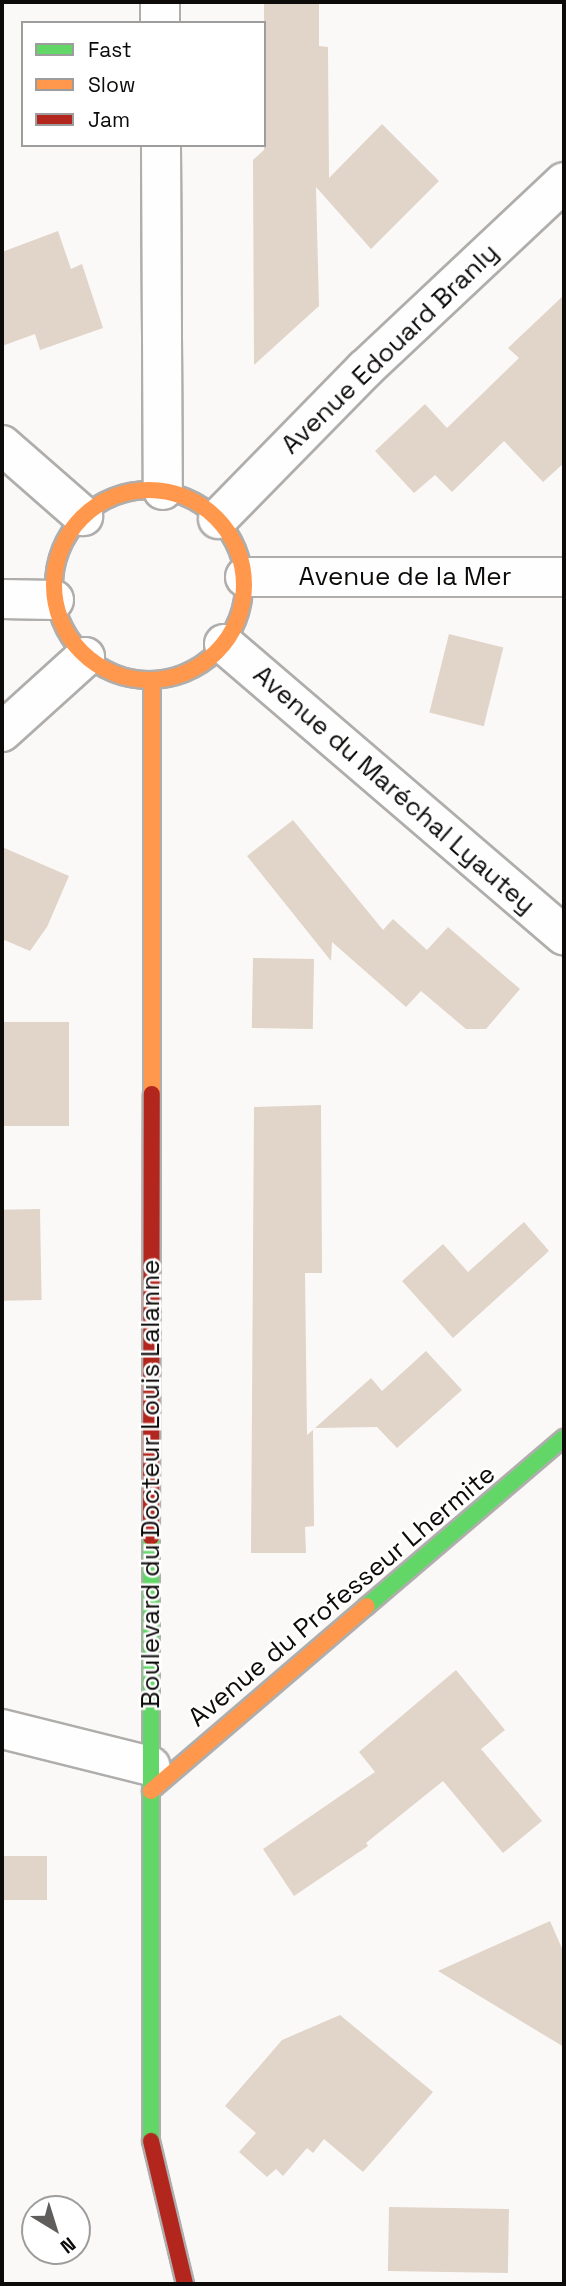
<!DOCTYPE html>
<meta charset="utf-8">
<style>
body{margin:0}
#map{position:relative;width:566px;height:2286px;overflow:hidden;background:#fbf9f7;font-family:"Space Grotesk",sans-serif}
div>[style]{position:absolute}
.building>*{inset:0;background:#e1d4c8;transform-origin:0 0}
.roads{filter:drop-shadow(2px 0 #afaeac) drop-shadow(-2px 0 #afaeac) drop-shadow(0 2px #afaeac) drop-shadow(0 -2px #afaeac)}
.street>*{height:38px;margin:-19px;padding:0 19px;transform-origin:19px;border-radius:19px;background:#fefefe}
.fast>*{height:16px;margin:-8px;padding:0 8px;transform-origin:8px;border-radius:8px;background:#63d668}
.slow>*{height:16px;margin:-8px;padding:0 8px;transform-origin:8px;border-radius:8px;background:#ff974d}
.slow>.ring{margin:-8px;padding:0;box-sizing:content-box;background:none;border:16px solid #ff974d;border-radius:50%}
.jam>*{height:16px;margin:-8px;padding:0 8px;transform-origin:8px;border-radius:8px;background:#b3261e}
span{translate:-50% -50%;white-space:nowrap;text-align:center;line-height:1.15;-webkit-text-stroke:5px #fff;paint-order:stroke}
.street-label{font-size:26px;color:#0d0b0a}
.frame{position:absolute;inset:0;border:4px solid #0d0b0a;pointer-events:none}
.legend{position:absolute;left:21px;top:21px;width:245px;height:126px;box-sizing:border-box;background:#fff;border:2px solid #9e9d9d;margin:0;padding:9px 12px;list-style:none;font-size:21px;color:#0d0b0a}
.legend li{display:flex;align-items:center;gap:14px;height:35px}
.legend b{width:35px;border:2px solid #9e9d9d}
.north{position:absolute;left:21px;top:2195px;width:70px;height:70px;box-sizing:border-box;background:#fff;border:2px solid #9e9d9d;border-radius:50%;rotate:142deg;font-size:19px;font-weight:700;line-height:28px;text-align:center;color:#0d0b0a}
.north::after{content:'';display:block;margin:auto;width:24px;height:32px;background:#605e5d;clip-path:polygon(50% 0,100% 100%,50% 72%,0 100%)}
</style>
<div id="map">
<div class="building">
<div style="clip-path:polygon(264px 2px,319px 2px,319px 46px,328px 47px,329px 178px,382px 124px,439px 181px,371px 249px,316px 187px,319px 306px,254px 365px,253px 160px,264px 150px)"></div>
<div style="clip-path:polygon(58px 231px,71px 269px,82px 264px,103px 328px,40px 350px,35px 334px,2px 346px,2px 252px)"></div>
<div style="clip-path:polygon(564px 295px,564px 463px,543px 482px,504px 441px,452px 492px,435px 475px,414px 493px,375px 451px,425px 404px,447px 428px,519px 358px,508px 348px)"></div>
<div style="left:449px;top:634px;width:56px;height:81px;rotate:14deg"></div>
<div style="clip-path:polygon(293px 820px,383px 930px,393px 919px,427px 950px,448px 927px,520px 989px,486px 1029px,466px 1029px,421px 991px,406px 1007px,332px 942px,331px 961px,247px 856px)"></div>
<div style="clip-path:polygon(2px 847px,69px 876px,47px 927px,30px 951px,2px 939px)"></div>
<div style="left:314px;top:959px;width:70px;height:61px;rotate:91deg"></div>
<div style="left:2px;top:1022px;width:67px;height:104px"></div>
<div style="clip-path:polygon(321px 1105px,322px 1273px,305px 1273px,307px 1435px,313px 1430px,314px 1526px,305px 1527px,306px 1553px,251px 1553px,254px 1107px)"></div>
<div style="left:40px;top:1209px;width:91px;height:38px;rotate:89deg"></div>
<div style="clip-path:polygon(524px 1222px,549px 1251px,453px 1338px,402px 1281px,443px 1244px,468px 1272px)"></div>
<div style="clip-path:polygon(426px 1351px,462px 1390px,397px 1448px,377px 1427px,315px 1428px,371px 1378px,382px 1391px)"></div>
<div style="clip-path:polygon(456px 1670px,505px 1730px,481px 1749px,542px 1821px,503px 1853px,443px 1781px,366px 1843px,368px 1846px,294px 1896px,263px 1849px,375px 1772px,359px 1752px)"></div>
<div style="left:47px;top:1856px;width:44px;height:45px;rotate:90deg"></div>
<div style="clip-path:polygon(550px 1921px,564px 1953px,564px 2047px,438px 1971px)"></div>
<div style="clip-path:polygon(340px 2015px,433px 2092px,363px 2172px,324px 2139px,313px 2153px,307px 2148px,283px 2176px,276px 2169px,267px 2177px,239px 2152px,256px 2133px,225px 2106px,282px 2040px)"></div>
<div style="left:389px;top:2207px;width:120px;height:64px;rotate:1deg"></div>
</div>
<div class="roads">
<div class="street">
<div style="left:160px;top:2px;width:21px;rotate:90deg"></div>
<div style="left:161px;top:145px;width:345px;rotate:89.7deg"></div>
<div style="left:2px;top:445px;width:108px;rotate:41.2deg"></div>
<div style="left:218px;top:519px;width:210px;rotate:-45.6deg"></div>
<div style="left:365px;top:369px;width:273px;rotate:-43.2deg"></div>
<div style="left:245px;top:577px;width:319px"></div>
<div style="left:2px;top:599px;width:52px;rotate:1.1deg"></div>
<div style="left:224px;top:644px;width:448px;rotate:40.6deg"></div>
<div style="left:2px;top:732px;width:112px;rotate:-42.1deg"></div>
<div style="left:2px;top:1729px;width:153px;rotate:14deg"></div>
</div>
<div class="fast">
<div style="left:367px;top:1606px;width:259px;rotate:-40.5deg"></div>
<div style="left:151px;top:2141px;width:604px;rotate:-90deg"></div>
</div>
<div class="slow">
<div class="ring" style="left:54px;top:490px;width:174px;height:174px"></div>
<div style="left:152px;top:1094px;width:414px;rotate:-90deg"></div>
<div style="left:151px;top:1791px;width:284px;rotate:-40.6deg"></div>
</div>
<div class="jam">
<div style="left:151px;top:1537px;width:443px;rotate:-89.9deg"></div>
<div style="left:151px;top:2141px;width:147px;rotate:76.6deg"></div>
</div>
</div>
<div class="street-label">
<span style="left:390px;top:349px;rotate:-44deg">Avenue Edouard Branly</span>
<span style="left:405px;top:577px">Avenue de la Mer</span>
<span style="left:394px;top:790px;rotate:41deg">Avenue du Maréchal Lyautey</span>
<span style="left:151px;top:1484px;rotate:-90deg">Boulevard du Docteur Louis Lalanne</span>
<span style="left:342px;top:1596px;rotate:-40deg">Avenue du Professeur Lhermite</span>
</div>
<div class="frame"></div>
<ul class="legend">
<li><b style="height:9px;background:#63d668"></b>Fast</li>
<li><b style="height:9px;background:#ff974d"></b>Slow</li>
<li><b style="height:9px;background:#b3261e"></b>Jam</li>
</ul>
<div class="north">N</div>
</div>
